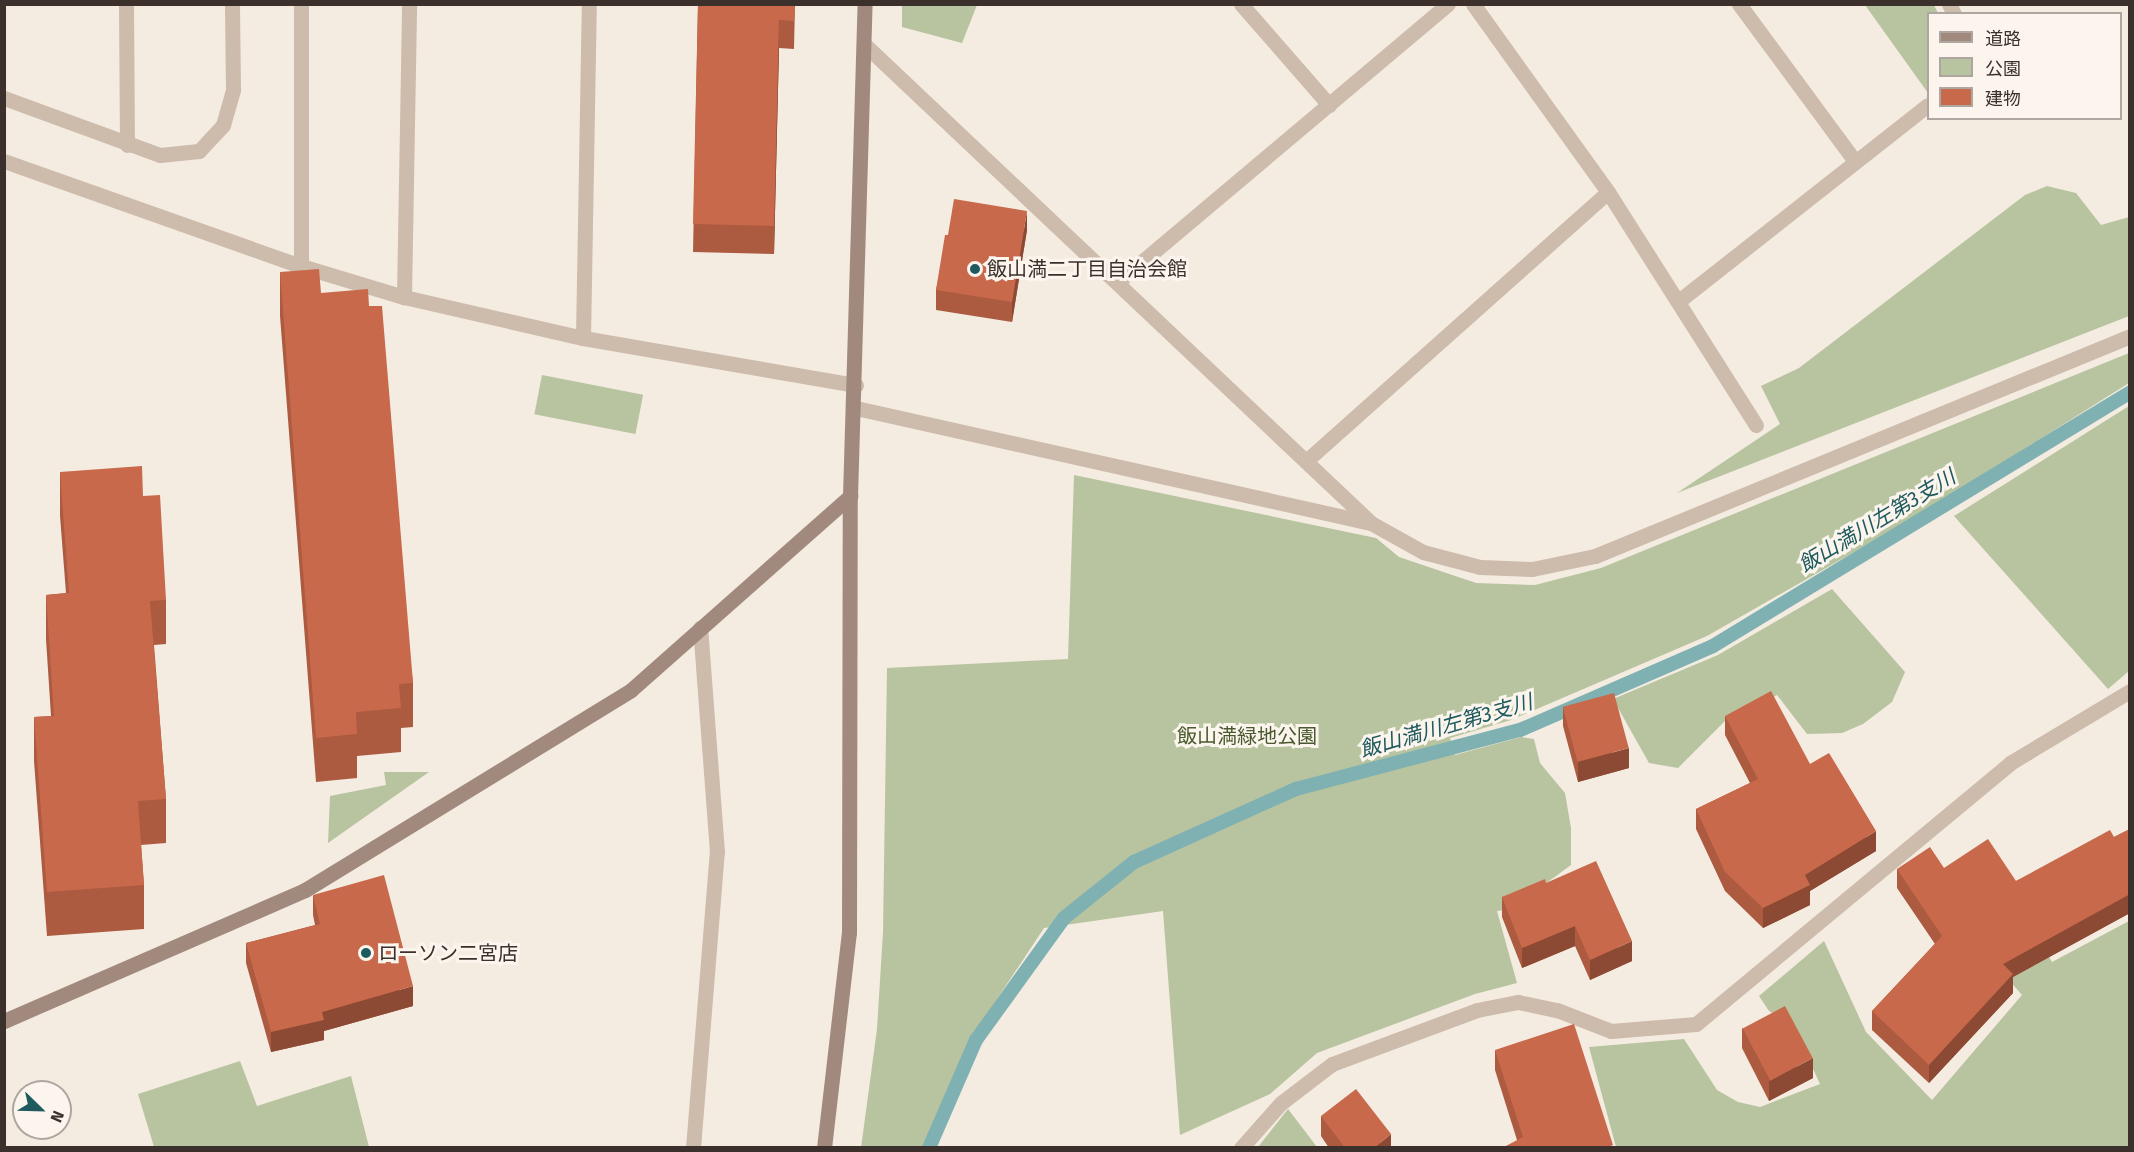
<!DOCTYPE html>
<meta charset="utf-8">
<style>
body{margin:0}
#map{position:relative;width:2134px;height:1152px;overflow:hidden;background:#f4ebe1;font-family:"Fira Sans","Noto Sans JP",sans-serif}
div>[style]{position:absolute}
.green>*{inset:0;background:#b8c4a0;transform-origin:0 0}
.stream>*{height:14px;margin:-7px;padding:0 7px;transform-origin:7px;border-radius:7px;background:#7fb0b2}
.lane>*{height:15px;margin:-7.5px;padding:0 7.5px;transform-origin:7.5px;border-radius:7.5px;background:#cdbbac}
.street>*{height:15px;margin:-7.5px;padding:0 7.5px;transform-origin:7.5px;border-radius:7.5px;background:#cdbbac}
.secondary>*{height:15px;margin:-7.5px;padding:0 7.5px;transform-origin:7.5px;border-radius:7.5px;background:#a18a7d}
.wall>*{inset:0;background:#ac5a40}
.shaded-wall>*{inset:0;background:#8c4a34}
.building>*{inset:0;background:#c8694b;transform-origin:0 0}
.dots>*{width:16px;height:16px;translate:-50% -50%;box-sizing:border-box;border:3px solid #fbf5ee;border-radius:50%}
span{translate:-50% -50%;white-space:nowrap;text-align:center;line-height:1.15;-webkit-text-stroke:6px #fbf5ee;paint-order:stroke}
.poi-label{font-size:20px;color:#3b302b}
.left{translate:0 -50%;text-align:left}
.park-label{font-size:20px;color:#4a5a2e}
.water-label{font-size:21px;color:#1f5a5e;font-style:italic}
.frame{position:absolute;inset:0;border:6px solid #3b302b;pointer-events:none}
.legend{position:absolute;left:1927px;top:12px;width:195px;height:108px;box-sizing:border-box;background:#fbf5ee;border:2px solid #aea6a0;margin:0;padding:8px 10px;list-style:none;font-size:18px;color:#3b302b}
.legend li{display:flex;align-items:center;gap:12px;height:30px}
.legend b{width:30px;border:2px solid #aea6a0}
.north{position:absolute;left:12px;top:1080px;width:60px;height:60px;box-sizing:border-box;background:#fbf5ee;border:2px solid #aea6a0;border-radius:50%;rotate:113deg;font-size:16px;font-weight:700;line-height:24px;text-align:center;color:#3b302b}
.north::after{content:'';display:block;margin:auto;width:21px;height:27px;background:#1f5a5e;clip-path:polygon(50% 0,100% 100%,50% 72%,0 100%)}
</style>
<div id="map">
<div class="green">
<div style="clip-path:polygon(902px 5px,902px 4px,977px 5px,962px 43px,902px 27px)"></div>
<div style="clip-path:polygon(1865px 5px,1934px 5px,1938px 13px,1928px 14px,1928px 93px)"></div>
<div style="clip-path:polygon(2047px 186px,2076px 193px,2101px 225px,2129px 217px,2129px 316px,1677px 493px,1780px 424px,1761px 386px,1799px 368px,2025px 195px)"></div>
<div style="clip-path:polygon(2129px 353px,2129px 383px,1924px 512px,1707px 636px,1511px 720px,1450px 738px,1455px 755px,1521px 737px,1534px 739px,1540px 763px,1565px 793px,1571px 828px,1571px 865px,1511px 909px,1497px 911px,1517px 983px,1475px 994px,1317px 1053px,1270px 1094px,1180px 1135px,1163px 911px,1044px 928px,970px 1040px,923px 1147px,861px 1148px,877px 1029px,883px 932px,887px 668px,1068px 659px,1074px 475px,1376px 538px,1399px 557px,1476px 583px,1535px 585px,1601px 568px)"></div>
<div style="left:542px;top:375px;width:103px;height:40px;rotate:11deg"></div>
<div style="clip-path:polygon(2129px 406px,2129px 671px,2108px 689px,1954px 516px)"></div>
<div style="clip-path:polygon(1832px 589px,1905px 672px,1892px 702px,1863px 724px,1842px 733px,1807px 734px,1777px 695px,1726px 720px,1678px 768px,1649px 763px,1613px 699px,1718px 655px)"></div>
<div style="clip-path:polygon(384px 772px,429px 772px,328px 843px,330px 796px,386px 785px)"></div>
<div style="clip-path:polygon(2021px 909px,2052px 962px,2129px 921px,2129px 1147px,1616px 1147px,1589px 1047px,1684px 1039px,1717px 1090px,1738px 1102px,1760px 1107px,1820px 1084px,1792px 1024px,1769px 1011px,1759px 996px,1824px 941px,1866px 1032px,1932px 1100px,2022px 995px,1978px 945px)"></div>
<div style="clip-path:polygon(240px 1061px,257px 1106px,351px 1076px,369px 1147px,154px 1147px,138px 1094px)"></div>
<div style="clip-path:polygon(1288px 1109px,1317px 1147px,1258px 1147px)"></div>
</div>
<div class="stream">
<div style="left:929px;top:1148px;width:118px;rotate:-66.5deg"></div>
<div style="left:976px;top:1040px;width:150px;rotate:-54.2deg"></div>
<div style="left:1064px;top:918px;width:90px;rotate:-38.7deg"></div>
<div style="left:1134px;top:862px;width:178px;rotate:-24.3deg"></div>
<div style="left:1296px;top:789px;width:232px;rotate:-14.8deg"></div>
<div style="left:1520px;top:730px;width:210px;rotate:-23.5deg"></div>
<div style="left:1713px;top:646px;width:488px;rotate:-31.3deg"></div>
</div>
<div class="lane">
<div style="left:126px;top:4px;width:141px;rotate:89.6deg"></div>
<div style="left:1241px;top:4px;width:134px;rotate:48.9deg"></div>
<div style="left:1739px;top:4px;width:194px;rotate:53.6deg"></div>
<div style="left:4px;top:98px;width:166px;rotate:20.1deg"></div>
<div style="left:160px;top:155px;width:39px;rotate:-6deg"></div>
<div style="left:199px;top:151px;width:35px;rotate:-47deg"></div>
<div style="left:223px;top:125px;width:37px;rotate:-74deg"></div>
<div style="left:233px;top:89px;width:85px;rotate:-90.7deg"></div>
<div style="left:1306px;top:461px;width:404px;rotate:-41.7deg"></div>
<div style="left:693px;top:1148px;width:297px;rotate:-85.4deg"></div>
<div style="left:717px;top:852px;width:225px;rotate:-94.3deg"></div>
</div>
<div class="street">
<div style="left:1473px;top:4px;width:231px;rotate:54.3deg"></div>
<div style="left:1608px;top:192px;width:276px;rotate:57.6deg"></div>
<div style="left:1949px;top:4px;width:11px;rotate:63deg"></div>
<div style="left:864px;top:44px;width:697px;rotate:43.37deg"></div>
<div style="left:1371px;top:523px;width:60px;rotate:29.1deg"></div>
<div style="left:1423px;top:552px;width:59px;rotate:14.7deg"></div>
<div style="left:1480px;top:567px;width:52px;rotate:2.2deg"></div>
<div style="left:1532px;top:569px;width:64px;rotate:-11.7deg"></div>
<div style="left:1595px;top:556px;width:578px;rotate:-22.35deg"></div>
<div style="left:4px;top:161px;width:315px;rotate:19.5deg"></div>
<div style="left:301px;top:266px;width:108px;rotate:16.8deg"></div>
<div style="left:404px;top:297px;width:184px;rotate:12.9deg"></div>
<div style="left:583px;top:338px;width:277px;rotate:9.8deg"></div>
<div style="left:301px;top:266px;width:262px;rotate:-90deg"></div>
<div style="left:1119px;top:281px;width:430px;rotate:-40.1deg"></div>
<div style="left:404px;top:297px;width:293px;rotate:-89deg"></div>
<div style="left:1680px;top:300px;width:315px;rotate:-38.2deg"></div>
<div style="left:583px;top:338px;width:334px;rotate:-89deg"></div>
<div style="left:856px;top:408px;width:528px;rotate:12.59deg"></div>
<div style="left:1241px;top:1148px;width:60px;rotate:-48.4deg"></div>
<div style="left:1281px;top:1103px;width:64px;rotate:-37.4deg"></div>
<div style="left:1332px;top:1064px;width:155px;rotate:-20.4deg"></div>
<div style="left:1477px;top:1010px;width:42px;rotate:-11deg"></div>
<div style="left:1518px;top:1002px;width:40px;rotate:12deg"></div>
<div style="left:1557px;top:1010px;width:58px;rotate:21.3deg"></div>
<div style="left:1611px;top:1031px;width:85px;rotate:-4.7deg"></div>
<div style="left:1696px;top:1024px;width:408px;rotate:-39.7deg"></div>
<div style="left:2010px;top:763px;width:140px;rotate:-31deg"></div>
</div>
<div class="secondary">
<div style="left:4px;top:1021px;width:328px;rotate:-23.5deg"></div>
<div style="left:305px;top:890px;width:382px;rotate:-31.5deg"></div>
<div style="left:631px;top:690px;width:293px;rotate:-41.5deg"></div>
<div style="left:824px;top:1148px;width:216px;rotate:-83.4deg"></div>
<div style="left:849px;top:933px;width:437px;rotate:-89.9deg"></div>
<div style="left:850px;top:496px;width:492px;rotate:-88.3deg"></div>
</div>
<div class="wall">
<div style="clip-path:polygon(698px 4px,795px 4px,794px 49px,779px 48px,774px 254px,693px 252px)"></div>
<div style="clip-path:polygon(1027px 230px,1012px 322px,936px 310px,936px 290px,948px 235px)"></div>
<div style="clip-path:polygon(280px 272px,321px 293px,369px 306px,413px 683px,413px 727px,401px 728px,401px 752px,357px 756px,357px 778px,316px 782px,280px 316px)"></div>
<div style="clip-path:polygon(60px 472px,143px 496px,166px 600px,166px 644px,154px 645px,166px 799px,166px 843px,141px 845px,144px 885px,144px 929px,47px 936px,34px 761px,34px 717px,51px 716px,46px 639px,46px 595px,66px 593px,60px 516px)"></div>
<div style="clip-path:polygon(1563px 707px,1629px 768px,1578px 782px,1563px 726px)"></div>
<div style="clip-path:polygon(1725px 716px,1810px 764px,1876px 851px,1810px 891px,1810px 905px,1763px 928px,1725px 891px,1696px 829px,1696px 809px,1750px 783px,1725px 735px)"></div>
<div style="clip-path:polygon(2130px 829px,2130px 913px,2013px 977px,2013px 993px,1929px 1083px,1872px 1030px,1872px 1011px,1935px 944px,1897px 888px,1897px 869px,1944px 868px,2016px 881px,2114px 837px)"></div>
<div style="clip-path:polygon(1546px 883px,1632px 961px,1590px 980px,1575px 946px,1522px 968px,1502px 917px,1502px 897px)"></div>
<div style="clip-path:polygon(313px 895px,413px 1006px,324px 1031px,324px 1040px,271px 1052px,246px 963px,246px 943px,315px 925px,313px 915px)"></div>
<div style="clip-path:polygon(1742px 1028px,1813px 1078px,1769px 1101px,1742px 1048px)"></div>
<div style="clip-path:polygon(1495px 1050px,1613px 1148px,1517px 1140px,1495px 1070px)"></div>
<div style="clip-path:polygon(1321px 1116px,1391px 1148px,1329px 1148px,1321px 1136px)"></div>
</div>
<div class="shaded-wall">
<div style="clip-path:polygon(779px 20px,779px 48px,774px 254px,774px 226px)"></div>
<div style="clip-path:polygon(1027px 211px,1027px 230px,1012px 322px,1012px 302px)"></div>
<div style="clip-path:polygon(1629px 748px,1629px 768px,1578px 782px,1578px 762px)"></div>
<div style="clip-path:polygon(1876px 831px,1876px 851px,1810px 891px,1810px 905px,1763px 928px,1763px 908px,1805px 875px)"></div>
<div style="clip-path:polygon(2130px 894px,2130px 913px,2013px 977px,2013px 993px,1929px 1083px,1929px 1065px,2003px 964px)"></div>
<div style="clip-path:polygon(1575px 926px,1575px 946px,1522px 968px,1522px 948px)"></div>
<div style="clip-path:polygon(1632px 941px,1632px 961px,1590px 980px,1590px 960px)"></div>
<div style="clip-path:polygon(413px 986px,413px 1006px,324px 1031px,324px 1040px,271px 1052px,271px 1032px,322px 1012px)"></div>
<div style="clip-path:polygon(1813px 1058px,1813px 1078px,1769px 1101px,1769px 1081px)"></div>
<div style="clip-path:polygon(1391px 1134px,1391px 1148px,1374px 1148px)"></div>
</div>
<div class="building">
<div style="clip-path:polygon(698px 4px,795px 4px,794px 21px,779px 20px,774px 226px,693px 224px)"></div>
<div style="clip-path:polygon(954px 199px,1027px 211px,1012px 302px,936px 290px,945px 235px,948px 235px)"></div>
<div style="clip-path:polygon(319px 269px,321px 293px,368px 289px,369px 306px,382px 306px,413px 683px,399px 684px,401px 708px,356px 712px,357px 734px,316px 738px,280px 272px)"></div>
<div style="clip-path:polygon(142px 466px,143px 496px,160px 495px,166px 600px,150px 601px,166px 799px,138px 801px,144px 885px,47px 892px,34px 717px,54px 716px,46px 595px,69px 593px,60px 472px)"></div>
<div style="clip-path:polygon(1771px 691px,1810px 764px,1829px 753px,1876px 831px,1805px 875px,1810px 885px,1763px 908px,1725px 872px,1696px 809px,1758px 779px,1725px 716px)"></div>
<div style="left:1614px;top:693px;width:57px;height:53px;rotate:75deg"></div>
<div style="clip-path:polygon(2130px 829px,2130px 894px,2003px 964px,2013px 974px,1929px 1065px,1872px 1011px,1942px 936px,1897px 869px,1930px 847px,1944px 868px,1988px 839px,2016px 881px,2110px 830px,2114px 837px)"></div>
<div style="clip-path:polygon(1596px 861px,1632px 941px,1590px 960px,1575px 926px,1522px 948px,1502px 897px,1545px 879px,1546px 883px)"></div>
<div style="clip-path:polygon(384px 875px,413px 986px,322px 1012px,324px 1020px,271px 1032px,246px 943px,320px 924px,313px 895px)"></div>
<div style="left:1785px;top:1006px;width:59px;height:48px;rotate:62deg"></div>
<div style="clip-path:polygon(1574px 1024px,1613px 1145px,1606px 1148px,1502px 1148px,1523px 1137px,1495px 1050px)"></div>
<div style="clip-path:polygon(1356px 1089px,1391px 1134px,1374px 1148px,1345px 1148px,1321px 1116px)"></div>
</div>
<div class="dots">
<div style="left:975px;top:269px;background:#1f5a5e"></div>
<div style="left:366px;top:953px;background:#1f5a5e"></div>
</div>
<div class="poi-label">
<span class="left" style="left:987px;top:269px">飯山満二丁目自治会館</span>
<span class="left" style="left:378px;top:953px">ローソン二宮店</span>
</div>
<div class="park-label">
<span style="left:1247px;top:736px">飯山満緑地公園</span>
</div>
<div class="water-label">
<span style="left:1877px;top:521px;rotate:-31deg">飯山満川左第3支川</span>
<span style="left:1446px;top:726px;rotate:-16deg">飯山満川左第3支川</span>
</div>
<div class="frame"></div>
<ul class="legend">
<li><b style="height:8px;background:#a18a7d"></b>道路</li>
<li><b style="height:16px;background:#b8c4a0"></b>公園</li>
<li><b style="height:16px;background:#c8694b"></b>建物</li>
</ul>
<div class="north">N</div>
</div>
